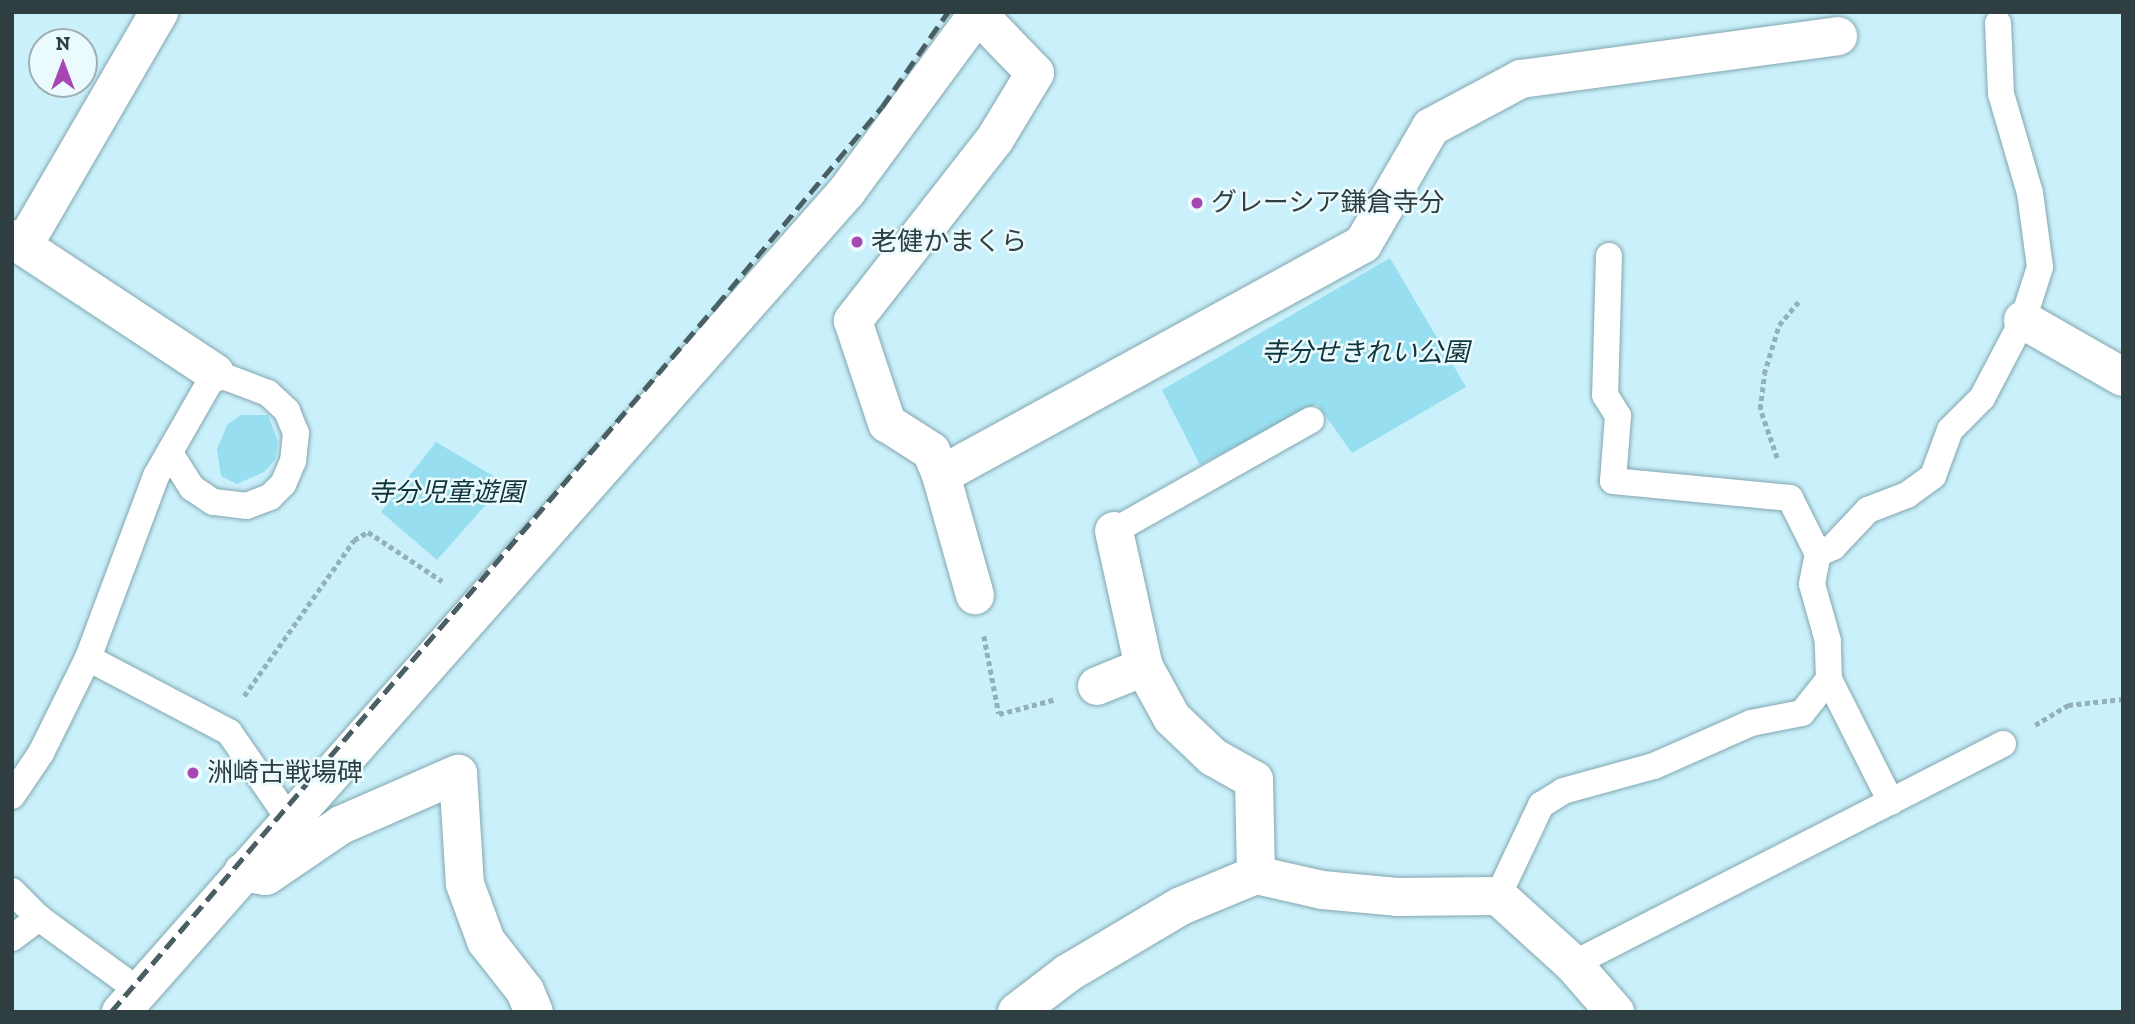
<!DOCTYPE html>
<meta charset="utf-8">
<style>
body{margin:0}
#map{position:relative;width:2135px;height:1024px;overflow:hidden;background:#caf1fb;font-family:"Zilla Slab","Noto Sans JP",serif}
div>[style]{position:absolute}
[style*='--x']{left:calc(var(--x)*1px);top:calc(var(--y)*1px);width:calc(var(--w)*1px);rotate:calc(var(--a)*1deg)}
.green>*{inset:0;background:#97dff0}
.path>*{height:4.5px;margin-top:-2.25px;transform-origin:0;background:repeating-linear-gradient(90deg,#92b1b8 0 5px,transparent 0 8.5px)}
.roads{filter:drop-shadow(0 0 2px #82a6af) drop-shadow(0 0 2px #82a6af)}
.service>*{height:26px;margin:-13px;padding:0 13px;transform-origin:13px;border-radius:13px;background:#fff}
.minor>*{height:38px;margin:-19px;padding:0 19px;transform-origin:19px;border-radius:19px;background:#fff}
.tertiary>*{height:38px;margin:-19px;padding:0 19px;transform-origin:19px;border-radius:19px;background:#fff}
.rail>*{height:5px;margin-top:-2.5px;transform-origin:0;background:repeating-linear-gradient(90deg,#4a5f63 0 14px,transparent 0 21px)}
.dots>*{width:19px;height:19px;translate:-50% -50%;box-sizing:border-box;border:4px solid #eafafd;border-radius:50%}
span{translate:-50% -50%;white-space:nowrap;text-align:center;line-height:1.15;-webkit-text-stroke:5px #eafafd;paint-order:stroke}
.poi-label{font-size:26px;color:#2e3e41}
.left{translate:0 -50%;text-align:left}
.park-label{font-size:26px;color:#0e343c;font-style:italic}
.frame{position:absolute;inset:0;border:14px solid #2e3e41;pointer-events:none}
.north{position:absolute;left:28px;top:28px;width:70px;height:70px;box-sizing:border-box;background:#eafafd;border:2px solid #9fafb2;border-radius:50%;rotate:0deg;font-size:19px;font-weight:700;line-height:28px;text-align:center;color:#2e3e41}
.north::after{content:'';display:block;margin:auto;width:24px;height:32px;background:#a648b1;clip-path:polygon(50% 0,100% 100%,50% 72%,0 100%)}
</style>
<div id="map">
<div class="green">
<div style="clip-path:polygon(1390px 258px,1466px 387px,1352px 453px,1317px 404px,1200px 465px,1162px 390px)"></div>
<div style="clip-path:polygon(241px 415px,268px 415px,278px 442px,275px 460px,264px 472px,237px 484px,221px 476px,217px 449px,227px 425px)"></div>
<div style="clip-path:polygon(436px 442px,505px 483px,437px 560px,381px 512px)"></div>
</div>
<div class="path">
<div style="--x:1777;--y:458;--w:52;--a:-109.1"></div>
<div style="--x:1760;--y:409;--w:35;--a:-83"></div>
<div style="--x:1764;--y:374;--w:51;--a:-73"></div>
<div style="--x:1779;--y:325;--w:30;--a:-50"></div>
<div style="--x:984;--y:636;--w:79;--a:79.1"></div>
<div style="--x:999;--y:714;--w:59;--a:-14.7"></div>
<div style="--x:244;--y:696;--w:191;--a:-54.8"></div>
<div style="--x:354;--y:540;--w:16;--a:-30"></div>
<div style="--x:368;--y:532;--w:89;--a:33.5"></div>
<div style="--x:2035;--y:725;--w:39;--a:-31"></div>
<div style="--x:2068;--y:705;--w:55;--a:-6.2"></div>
</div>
<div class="roads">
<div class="service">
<div style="--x:1609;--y:256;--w:139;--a:91.6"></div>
<div style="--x:1605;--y:395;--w:25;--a:58"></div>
<div style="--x:1618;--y:416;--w:65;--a:94.4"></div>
<div style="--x:1613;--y:481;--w:178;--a:5.5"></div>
<div style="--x:1790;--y:498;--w:63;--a:63.4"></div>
<div style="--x:1114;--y:531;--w:226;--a:-29.4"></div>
<div style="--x:88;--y:658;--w:159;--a:27.7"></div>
<div style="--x:229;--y:732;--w:106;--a:55.4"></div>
<div style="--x:12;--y:796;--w:52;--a:-56"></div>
<div style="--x:41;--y:753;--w:106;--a:-63.7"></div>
<div style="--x:88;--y:658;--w:194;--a:-69.5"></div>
<div style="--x:156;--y:476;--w:119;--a:-60.2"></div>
<div style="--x:215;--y:373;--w:57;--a:20.7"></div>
<div style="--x:268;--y:393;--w:26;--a:43"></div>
<div style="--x:287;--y:411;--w:24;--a:68"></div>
<div style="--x:296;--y:433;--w:28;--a:96"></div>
<div style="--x:293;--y:461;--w:25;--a:113"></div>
<div style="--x:283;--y:484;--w:18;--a:135"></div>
<div style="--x:270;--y:497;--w:25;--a:159"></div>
<div style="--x:247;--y:506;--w:34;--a:-173"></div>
<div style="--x:213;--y:502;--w:25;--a:-146"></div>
<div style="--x:192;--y:488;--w:41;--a:-122.2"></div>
<div style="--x:1891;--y:802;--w:138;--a:-116.8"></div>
<div style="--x:1829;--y:679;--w:38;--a:-92"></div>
<div style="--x:1828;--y:641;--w:59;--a:-105.7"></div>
<div style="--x:1812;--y:584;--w:31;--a:-79"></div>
<div style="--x:1818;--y:554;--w:17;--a:-25"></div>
<div style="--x:1833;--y:547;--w:51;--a:-46.6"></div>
<div style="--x:1868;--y:510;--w:42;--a:-21"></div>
<div style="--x:1907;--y:495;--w:32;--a:-36"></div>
<div style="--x:1933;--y:476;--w:49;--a:-69.7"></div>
<div style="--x:1950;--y:430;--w:45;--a:-45"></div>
<div style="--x:1982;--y:398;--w:88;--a:-62.3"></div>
<div style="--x:2023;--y:320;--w:56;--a:-72.2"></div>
<div style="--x:2040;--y:267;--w:75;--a:-97.7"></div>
<div style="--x:2030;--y:193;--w:103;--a:-106.3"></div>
<div style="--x:2001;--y:94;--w:71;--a:-92.4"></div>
<div style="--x:12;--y:891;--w:38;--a:45"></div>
<div style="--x:39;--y:918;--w:124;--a:36.1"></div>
<div style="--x:1498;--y:896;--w:101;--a:-64.7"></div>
<div style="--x:1541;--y:805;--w:26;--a:-32"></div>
<div style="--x:1563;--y:791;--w:94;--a:-15.4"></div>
<div style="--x:1654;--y:766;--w:106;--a:-23.9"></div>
<div style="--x:1751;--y:723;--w:52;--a:-11.1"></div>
<div style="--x:1802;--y:713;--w:43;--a:-51.5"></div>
<div style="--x:12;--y:938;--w:34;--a:-37"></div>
<div style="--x:1573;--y:964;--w:483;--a:-27.1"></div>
</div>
<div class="minor">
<div style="--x:976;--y:12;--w:85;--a:46"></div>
<div style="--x:1035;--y:73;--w:77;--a:121.2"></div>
<div style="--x:995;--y:139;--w:231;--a:128"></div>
<div style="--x:853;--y:321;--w:108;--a:71.6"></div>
<div style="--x:887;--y:423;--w:52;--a:32.5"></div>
<div style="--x:931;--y:451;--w:26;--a:67"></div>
<div style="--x:941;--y:475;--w:481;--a:-28.7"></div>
<div style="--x:1363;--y:244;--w:135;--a:-59.8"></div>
<div style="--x:1431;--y:127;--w:102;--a:-28.1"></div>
<div style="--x:1521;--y:79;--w:320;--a:-7.7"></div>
<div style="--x:12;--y:239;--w:243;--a:33.4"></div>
<div style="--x:23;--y:246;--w:271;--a:-59.8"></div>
<div style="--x:2023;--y:320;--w:115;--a:29.7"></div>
<div style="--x:941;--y:475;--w:125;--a:74.2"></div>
<div style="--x:1114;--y:531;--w:139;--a:77.6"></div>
<div style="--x:1144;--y:667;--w:58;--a:61.2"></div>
<div style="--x:1172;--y:718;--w:57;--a:43.6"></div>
<div style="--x:1213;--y:757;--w:47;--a:29.3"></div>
<div style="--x:1254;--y:780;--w:95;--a:88.8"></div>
<div style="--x:1097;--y:686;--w:51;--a:-22"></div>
<div style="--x:243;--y:872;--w:23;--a:10"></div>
<div style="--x:266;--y:876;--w:91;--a:-34.2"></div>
<div style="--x:341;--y:825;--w:128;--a:-23.6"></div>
<div style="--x:458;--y:774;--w:110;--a:86.4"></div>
<div style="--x:465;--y:884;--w:61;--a:69.8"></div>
<div style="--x:486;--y:941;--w:63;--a:52"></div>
<div style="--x:525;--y:991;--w:23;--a:67"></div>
<div style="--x:1017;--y:1012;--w:64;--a:-37.4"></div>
<div style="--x:1068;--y:973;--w:131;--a:-30.7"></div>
<div style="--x:1181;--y:906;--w:81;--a:-22.5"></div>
<div style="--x:1256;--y:875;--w:68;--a:12.8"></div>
<div style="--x:1322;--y:890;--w:75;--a:5.3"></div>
<div style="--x:1397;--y:897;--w:101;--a:-0.6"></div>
<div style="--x:1498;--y:896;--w:101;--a:42.2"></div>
<div style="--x:1573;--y:964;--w:64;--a:48.8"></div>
</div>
<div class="tertiary">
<div style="--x:121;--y:1012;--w:1096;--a:-48.51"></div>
<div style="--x:847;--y:191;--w:222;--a:-53.6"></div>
</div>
</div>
<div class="rail">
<div style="--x:111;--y:1012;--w:930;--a:-49.41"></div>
<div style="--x:716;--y:306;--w:259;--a:-50.2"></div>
<div style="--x:882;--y:107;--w:116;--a:-55.2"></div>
</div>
<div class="dots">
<div style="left:1197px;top:203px;background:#a648b1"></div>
<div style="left:857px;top:242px;background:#a648b1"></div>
<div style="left:193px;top:773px;background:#a648b1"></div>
</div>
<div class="poi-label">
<span class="left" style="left:1211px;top:203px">グレーシア鎌倉寺分</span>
<span class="left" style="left:871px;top:242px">老健かまくら</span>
<span class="left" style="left:207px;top:773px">洲崎古戦場碑</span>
</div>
<div class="park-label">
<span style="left:1365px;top:353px">寺分せきれい公園</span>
<span style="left:446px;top:493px">寺分児童遊園</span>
</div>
<div class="frame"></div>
<div class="north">N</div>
</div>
